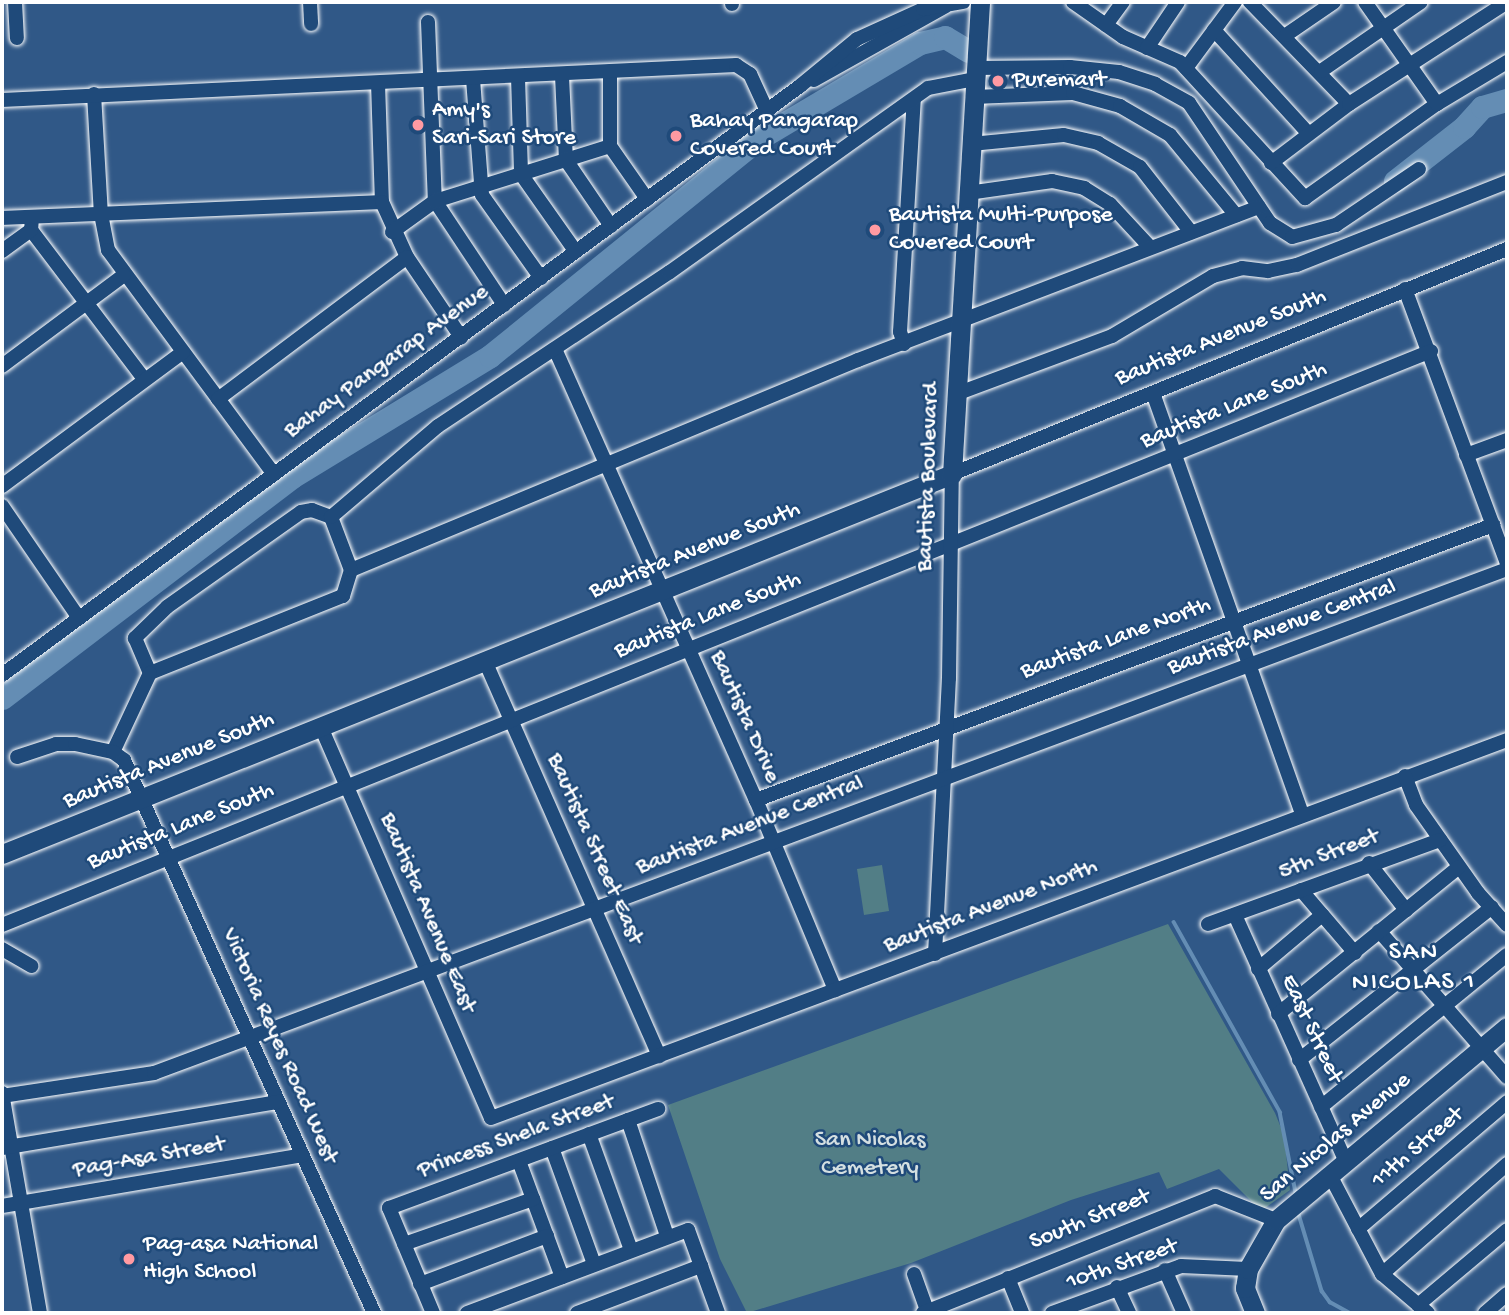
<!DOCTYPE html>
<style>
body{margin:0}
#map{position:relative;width:1509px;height:1315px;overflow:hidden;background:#305887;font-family:"Gochi Hand",sans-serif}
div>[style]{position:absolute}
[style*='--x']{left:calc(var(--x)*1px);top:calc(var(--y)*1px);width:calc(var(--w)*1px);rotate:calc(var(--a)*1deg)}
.green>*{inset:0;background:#527e86}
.stream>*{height:3.5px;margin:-1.75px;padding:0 1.75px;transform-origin:1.75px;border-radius:1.75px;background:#648db4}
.river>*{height:23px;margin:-11.5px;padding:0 11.5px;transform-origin:11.5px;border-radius:11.5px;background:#648db4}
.roads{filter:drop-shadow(0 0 2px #fff) drop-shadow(0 0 2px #fff)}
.street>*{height:14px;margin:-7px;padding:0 7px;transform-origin:7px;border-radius:7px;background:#1f4a7a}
.secondary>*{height:19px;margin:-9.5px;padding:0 9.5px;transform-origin:9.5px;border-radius:9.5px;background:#1f4a7a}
.dots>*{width:19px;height:19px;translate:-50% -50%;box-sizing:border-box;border:4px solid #1f4a7a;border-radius:50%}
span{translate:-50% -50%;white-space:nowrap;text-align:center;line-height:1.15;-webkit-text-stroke:5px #1f4a7a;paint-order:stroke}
.poi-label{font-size:24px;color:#fff}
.left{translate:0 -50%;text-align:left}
.street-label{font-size:24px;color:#fff}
.park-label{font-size:24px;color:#d4dfe1}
.neighbourhood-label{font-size:26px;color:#fff;letter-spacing:2px}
.frame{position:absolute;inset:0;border:4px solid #fff;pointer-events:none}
</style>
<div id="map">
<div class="green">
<div style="clip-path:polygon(882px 865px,889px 911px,864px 915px,857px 869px)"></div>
<div style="clip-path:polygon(1168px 924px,1275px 1113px,1284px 1135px,1290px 1190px,1261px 1211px,1219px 1169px,1167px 1189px,1159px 1172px,1071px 1200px,911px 1263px,747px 1313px,720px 1259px,668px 1105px)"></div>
</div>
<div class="stream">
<div style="--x:1174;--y:922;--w:218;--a:60.8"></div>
<div style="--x:1280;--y:1112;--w:83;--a:78.8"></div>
<div style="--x:1298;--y:1211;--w:84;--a:73.3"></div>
<div style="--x:1322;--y:1291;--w:14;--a:54"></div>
<div style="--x:1330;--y:1302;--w:23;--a:29"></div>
</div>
<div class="river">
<div style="--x:1395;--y:181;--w:88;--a:-38"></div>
<div style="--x:1464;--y:127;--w:27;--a:-48"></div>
<div style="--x:1482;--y:107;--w:26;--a:-16"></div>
<div style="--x:2;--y:698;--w:365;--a:-37.3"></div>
<div style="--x:292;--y:477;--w:232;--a:-31.4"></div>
<div style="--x:490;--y:356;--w:345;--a:-39"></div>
<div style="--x:758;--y:139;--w:188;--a:-30.7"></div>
<div style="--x:920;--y:43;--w:26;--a:-13"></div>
<div style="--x:945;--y:37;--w:27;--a:31"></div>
</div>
<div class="roads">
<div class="street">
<div style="--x:15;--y:2;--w:36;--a:87"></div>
<div style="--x:310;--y:2;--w:22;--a:87"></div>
<div style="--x:732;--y:2;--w:2;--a:90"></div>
<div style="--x:1073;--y:2;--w:61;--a:35"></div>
<div style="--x:1123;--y:37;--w:62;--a:23.7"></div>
<div style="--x:1180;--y:62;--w:185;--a:47.4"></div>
<div style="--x:1305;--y:198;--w:162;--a:-35.5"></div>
<div style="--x:1437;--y:104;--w:82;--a:-31"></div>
<div style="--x:1250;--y:2;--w:142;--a:45.9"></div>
<div style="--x:1365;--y:2;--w:125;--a:54.8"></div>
<div style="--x:428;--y:22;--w:179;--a:87.8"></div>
<div style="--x:435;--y:201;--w:125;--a:56.4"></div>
<div style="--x:1106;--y:25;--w:29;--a:-54"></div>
<div style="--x:1214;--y:30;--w:139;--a:47.6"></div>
<div style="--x:1286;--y:35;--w:58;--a:-34.5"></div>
<div style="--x:1147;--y:48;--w:55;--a:-56"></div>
<div style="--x:976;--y:68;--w:94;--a:-0.6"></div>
<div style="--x:1070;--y:67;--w:49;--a:5.8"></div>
<div style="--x:1119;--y:72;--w:38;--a:18"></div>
<div style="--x:1155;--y:84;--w:39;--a:29"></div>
<div style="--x:1189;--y:103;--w:145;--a:56"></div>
<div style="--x:1270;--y:223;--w:26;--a:32"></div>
<div style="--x:1292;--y:237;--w:46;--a:-15.3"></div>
<div style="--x:1336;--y:225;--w:100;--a:-34"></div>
<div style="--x:1186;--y:68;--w:82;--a:-53.4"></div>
<div style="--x:1321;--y:71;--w:121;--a:-34.6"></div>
<div style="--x:610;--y:73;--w:73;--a:90"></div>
<div style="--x:610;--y:146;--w:65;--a:55.1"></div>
<div style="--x:562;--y:76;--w:84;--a:87.3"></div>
<div style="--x:566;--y:160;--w:80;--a:55.7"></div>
<div style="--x:518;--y:77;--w:97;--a:88.2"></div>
<div style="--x:521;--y:174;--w:95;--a:54.8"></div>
<div style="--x:473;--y:79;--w:116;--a:85.6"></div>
<div style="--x:482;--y:195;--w:102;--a:54.6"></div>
<div style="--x:814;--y:80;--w:151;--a:-29.3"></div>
<div style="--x:378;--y:83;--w:119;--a:88.1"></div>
<div style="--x:94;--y:94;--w:120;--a:86.7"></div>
<div style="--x:101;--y:214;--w:37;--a:79"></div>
<div style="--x:108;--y:250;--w:279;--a:53.5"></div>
<div style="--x:974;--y:97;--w:99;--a:-2.3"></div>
<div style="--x:1073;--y:93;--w:49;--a:15.5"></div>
<div style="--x:1120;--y:106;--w:58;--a:30.1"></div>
<div style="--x:1170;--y:135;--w:104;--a:50.5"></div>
<div style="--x:2;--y:100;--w:735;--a:-2.73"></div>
<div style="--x:736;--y:65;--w:17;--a:33"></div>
<div style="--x:750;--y:74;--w:41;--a:65.3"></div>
<div style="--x:971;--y:144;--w:93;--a:-5.5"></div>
<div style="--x:1064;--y:135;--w:35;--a:13"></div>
<div style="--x:1098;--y:143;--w:48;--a:29.7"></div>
<div style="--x:1140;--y:167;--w:83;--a:51.9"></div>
<div style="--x:1271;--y:163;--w:98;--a:-37.1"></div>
<div style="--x:1349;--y:104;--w:188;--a:-32.8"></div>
<div style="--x:968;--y:193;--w:85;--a:-8.1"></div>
<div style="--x:1052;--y:181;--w:33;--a:12"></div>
<div style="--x:1084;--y:188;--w:31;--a:32"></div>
<div style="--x:1110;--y:204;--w:59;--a:47.1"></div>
<div style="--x:32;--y:217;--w:13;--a:94"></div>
<div style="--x:31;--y:230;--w:188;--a:52.8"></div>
<div style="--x:2;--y:218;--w:380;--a:-2.4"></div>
<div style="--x:382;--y:202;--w:60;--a:65.6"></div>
<div style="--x:407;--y:257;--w:97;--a:56"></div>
<div style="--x:392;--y:232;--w:53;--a:-35.8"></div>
<div style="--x:435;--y:201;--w:183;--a:-17.4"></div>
<div style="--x:2;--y:251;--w:36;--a:-36"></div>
<div style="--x:1405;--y:289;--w:292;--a:69.6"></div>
<div style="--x:904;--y:344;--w:13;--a:-108"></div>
<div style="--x:900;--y:332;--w:233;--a:-86.6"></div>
<div style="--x:555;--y:349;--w:494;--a:66"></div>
<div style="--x:756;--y:800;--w:206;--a:67.4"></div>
<div style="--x:2;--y:366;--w:152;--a:-36.7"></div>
<div style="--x:1153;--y:393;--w:446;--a:70.5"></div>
<div style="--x:956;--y:394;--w:166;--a:-20.4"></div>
<div style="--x:1112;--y:336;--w:117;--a:-30.7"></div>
<div style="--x:1213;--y:276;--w:30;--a:-15"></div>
<div style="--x:1242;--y:268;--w:26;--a:7"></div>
<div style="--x:1268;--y:271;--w:30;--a:-12"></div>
<div style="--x:1297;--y:265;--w:226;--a:-21.6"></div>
<div style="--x:218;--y:399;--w:236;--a:-36.9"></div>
<div style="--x:1466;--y:455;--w:44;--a:-20.1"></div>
<div style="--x:2;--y:486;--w:225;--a:-36.5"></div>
<div style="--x:2;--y:506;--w:136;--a:55.5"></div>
<div style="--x:331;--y:517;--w:20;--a:-160"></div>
<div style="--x:312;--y:510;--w:11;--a:170"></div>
<div style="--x:301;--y:512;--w:164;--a:144.7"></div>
<div style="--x:167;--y:607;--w:45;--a:135.9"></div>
<div style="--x:135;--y:638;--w:38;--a:67"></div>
<div style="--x:150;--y:673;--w:208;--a:-21.8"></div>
<div style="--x:343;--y:596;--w:27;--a:-73"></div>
<div style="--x:351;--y:570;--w:549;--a:-22.5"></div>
<div style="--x:858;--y:360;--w:429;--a:-20.9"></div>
<div style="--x:351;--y:570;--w:57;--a:-110.7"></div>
<div style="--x:331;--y:517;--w:140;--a:-40.4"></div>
<div style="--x:438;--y:426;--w:278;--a:-33.6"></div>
<div style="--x:670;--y:272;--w:317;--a:-35.5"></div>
<div style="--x:928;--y:88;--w:48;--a:-10.8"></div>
<div style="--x:485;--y:661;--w:432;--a:66.2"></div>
<div style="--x:2;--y:675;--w:992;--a:-36.43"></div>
<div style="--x:800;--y:86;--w:74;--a:-39.5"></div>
<div style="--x:857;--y:39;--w:72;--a:-24.4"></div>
<div style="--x:923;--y:9;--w:41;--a:-9.9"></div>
<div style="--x:321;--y:727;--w:426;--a:66.5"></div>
<div style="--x:491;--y:1118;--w:1084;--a:-20.41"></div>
<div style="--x:113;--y:752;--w:87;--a:-64.9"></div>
<div style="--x:17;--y:757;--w:41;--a:-18.4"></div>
<div style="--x:56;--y:744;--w:19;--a:0"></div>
<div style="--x:75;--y:744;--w:39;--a:12"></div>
<div style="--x:113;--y:752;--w:14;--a:36"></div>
<div style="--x:124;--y:760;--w:607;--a:65.67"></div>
<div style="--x:1405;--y:776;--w:31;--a:69"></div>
<div style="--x:1416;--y:805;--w:108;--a:54.8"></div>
<div style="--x:1478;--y:893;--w:43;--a:47.8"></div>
<div style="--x:756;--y:800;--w:787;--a:-20.46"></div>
<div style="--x:1369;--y:863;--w:60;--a:51.8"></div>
<div style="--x:1301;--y:890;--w:83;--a:49.4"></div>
<div style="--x:1235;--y:915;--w:271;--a:65.8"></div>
<div style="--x:1208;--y:924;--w:247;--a:-19.9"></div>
<div style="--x:2;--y:925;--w:1540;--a:-21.88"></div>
<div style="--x:1379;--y:931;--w:194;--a:48.8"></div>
<div style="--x:2;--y:949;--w:34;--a:30"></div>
<div style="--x:935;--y:954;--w:276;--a:-87.1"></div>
<div style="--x:949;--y:678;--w:204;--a:-89.2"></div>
<div style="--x:952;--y:474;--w:599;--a:-22.07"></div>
<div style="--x:1258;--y:969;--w:84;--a:-40.2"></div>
<div style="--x:1278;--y:1014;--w:233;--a:-39.1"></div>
<div style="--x:1299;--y:1060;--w:246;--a:-38.4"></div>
<div style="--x:2;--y:1093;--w:223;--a:80.2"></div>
<div style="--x:2;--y:1096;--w:154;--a:-8.6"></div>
<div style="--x:154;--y:1073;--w:1444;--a:-20.43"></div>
<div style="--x:1321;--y:1107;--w:240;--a:-39.3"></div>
<div style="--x:628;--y:1120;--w:122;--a:71.4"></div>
<div style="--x:589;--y:1134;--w:123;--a:70.1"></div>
<div style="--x:2;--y:1148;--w:280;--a:-9.5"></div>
<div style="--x:552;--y:1148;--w:123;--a:70.1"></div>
<div style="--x:519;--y:1161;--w:124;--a:69.7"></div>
<div style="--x:1330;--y:1175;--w:112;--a:62.3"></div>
<div style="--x:1382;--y:1274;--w:60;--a:40.3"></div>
<div style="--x:2;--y:1206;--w:305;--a:-9.6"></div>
<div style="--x:1358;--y:1229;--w:196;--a:-40.4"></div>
<div style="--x:404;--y:1244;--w:137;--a:-19.2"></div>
<div style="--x:1165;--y:1270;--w:47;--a:66.2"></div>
<div style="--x:914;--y:1274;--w:41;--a:70.3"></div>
<div style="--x:1382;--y:1274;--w:167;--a:-41.3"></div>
<div style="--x:1008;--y:1278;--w:38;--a:68"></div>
<div style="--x:420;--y:1284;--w:136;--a:-20.7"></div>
<div style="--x:1117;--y:1287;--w:29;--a:65"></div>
<div style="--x:1418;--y:1305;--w:116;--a:-40.1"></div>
<div style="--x:433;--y:1313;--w:114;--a:-112.7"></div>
<div style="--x:389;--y:1208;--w:287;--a:-20.2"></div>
<div style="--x:467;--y:1313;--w:236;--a:-20.6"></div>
<div style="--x:688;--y:1230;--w:88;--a:70.1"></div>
<div style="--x:577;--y:1313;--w:133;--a:-20.8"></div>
<div style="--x:923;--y:1313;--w:315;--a:-21.8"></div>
<div style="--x:1215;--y:1196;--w:66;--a:21.5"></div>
<div style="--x:1052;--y:1313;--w:137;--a:-20"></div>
<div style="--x:1181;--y:1266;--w:67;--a:2.6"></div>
<div style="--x:1485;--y:1313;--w:29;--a:-41"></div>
</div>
<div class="secondary">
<div style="--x:2;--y:854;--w:1023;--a:-21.8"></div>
<div style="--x:952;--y:474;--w:473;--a:-86.6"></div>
<div style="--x:1255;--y:1313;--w:27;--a:-112"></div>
<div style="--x:1245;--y:1288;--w:19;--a:-81"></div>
<div style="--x:1248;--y:1269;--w:56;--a:-60.3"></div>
<div style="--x:1276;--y:1220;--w:301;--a:-39.9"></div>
</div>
</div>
<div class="dots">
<div style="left:998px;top:81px;background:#ff9aa2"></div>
<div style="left:418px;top:125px;background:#ff9aa2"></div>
<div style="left:676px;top:136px;background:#ff9aa2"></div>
<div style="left:875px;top:230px;background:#ff9aa2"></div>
<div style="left:129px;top:1259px;background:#ff9aa2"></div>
</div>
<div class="poi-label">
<span class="left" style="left:1012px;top:81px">Puremart</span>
<span class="left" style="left:432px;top:125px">Amy's<br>Sari-Sari Store</span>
<span class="left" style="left:690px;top:136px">Bahay Pangarap<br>Covered Court</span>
<span class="left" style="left:889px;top:230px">Bautista Multi-Purpose<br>Covered Court</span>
<span class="left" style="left:143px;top:1259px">Pag-asa National<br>High School</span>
</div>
<div class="street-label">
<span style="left:1221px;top:338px;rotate:-22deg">Bautista Avenue South</span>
<span style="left:387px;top:362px;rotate:-36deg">Bahay Pangarap Avenue</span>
<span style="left:1234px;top:406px;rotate:-22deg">Bautista Lane South</span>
<span style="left:929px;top:477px;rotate:-88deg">Bautista Boulevard</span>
<span style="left:695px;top:551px;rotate:-22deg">Bautista Avenue South</span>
<span style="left:708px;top:616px;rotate:-22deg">Bautista Lane South</span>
<span style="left:1282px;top:628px;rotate:-20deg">Bautista Avenue Central</span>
<span style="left:1116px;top:639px;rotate:-20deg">Bautista Lane North</span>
<span style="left:744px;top:717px;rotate:66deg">Bautista Drive</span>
<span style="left:169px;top:761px;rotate:-22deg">Bautista Avenue South</span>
<span style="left:750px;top:826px;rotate:-21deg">Bautista Avenue Central</span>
<span style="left:181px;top:827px;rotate:-22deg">Bautista Lane South</span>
<span style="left:594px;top:849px;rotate:66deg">Bautista Street East</span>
<span style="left:1329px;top:855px;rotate:-21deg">5th Street</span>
<span style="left:991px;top:907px;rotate:-21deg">Bautista Avenue North</span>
<span style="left:427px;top:913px;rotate:67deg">Bautista Avenue East</span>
<span style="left:1311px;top:1029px;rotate:65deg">East Street</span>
<span style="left:279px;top:1046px;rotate:66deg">Victoria Reyes Road West</span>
<span style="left:516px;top:1137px;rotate:-20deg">Princess Shela Street</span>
<span style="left:1336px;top:1138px;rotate:-40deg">San Nicolas Avenue</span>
<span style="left:1418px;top:1148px;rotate:-40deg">11th Street</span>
<span style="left:149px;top:1158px;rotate:-10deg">Pag-Asa Street</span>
<span style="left:1090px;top:1220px;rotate:-22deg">South Street</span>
<span style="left:1122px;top:1265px;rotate:-19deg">10th Street</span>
</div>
<div class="park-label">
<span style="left:870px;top:1155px">San Nicolas<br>Cemetery</span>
</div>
<div class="neighbourhood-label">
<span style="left:1414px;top:969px">SAN<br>NICOLAS 1</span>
</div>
<div class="frame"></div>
</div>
